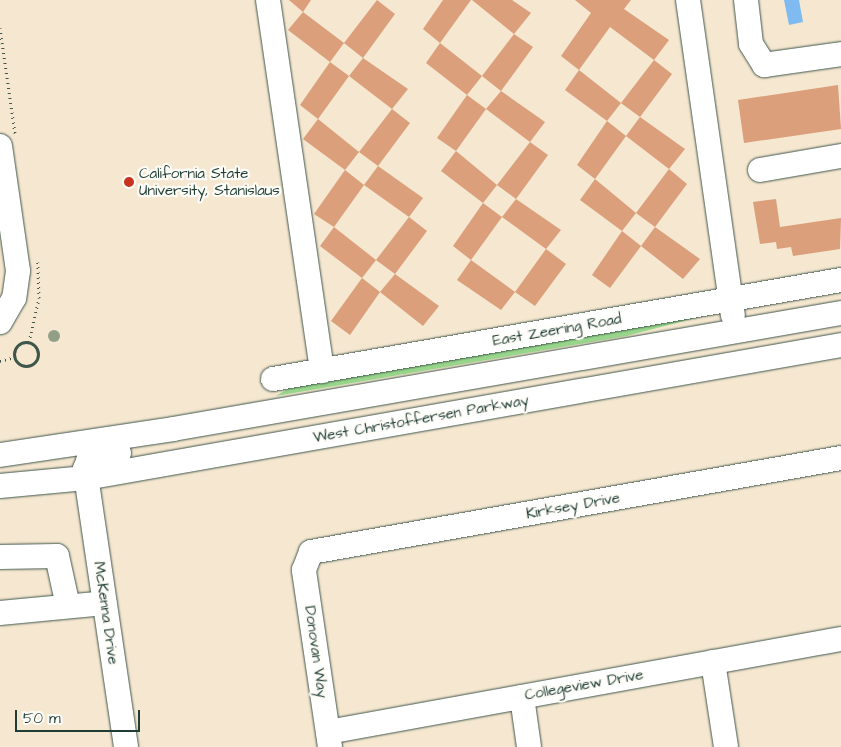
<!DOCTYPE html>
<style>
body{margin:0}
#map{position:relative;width:841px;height:747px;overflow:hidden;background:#f5e7d0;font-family:"Architects Daughter",sans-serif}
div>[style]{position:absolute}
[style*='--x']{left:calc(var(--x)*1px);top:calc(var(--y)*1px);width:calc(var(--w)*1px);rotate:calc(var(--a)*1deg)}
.green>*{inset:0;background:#99d78c}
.water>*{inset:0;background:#7fbbf1}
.building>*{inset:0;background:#db9f7b}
.path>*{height:3px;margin-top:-1.5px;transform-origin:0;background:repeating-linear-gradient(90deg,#3f564b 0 1px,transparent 0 5px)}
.path>.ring{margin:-1.5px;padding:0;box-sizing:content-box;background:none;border:3px solid #3f564b;border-radius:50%}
.roads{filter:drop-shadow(0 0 1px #3f564b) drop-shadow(0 0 1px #3f564b)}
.minor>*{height:24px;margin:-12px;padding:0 12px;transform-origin:12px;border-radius:12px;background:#fff}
.trees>*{width:12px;height:12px;margin:-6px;border-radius:50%;background:#909f86}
.dots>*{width:14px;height:14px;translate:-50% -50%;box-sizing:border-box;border:2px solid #fdfcf7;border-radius:50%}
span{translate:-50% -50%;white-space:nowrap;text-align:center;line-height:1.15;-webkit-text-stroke:4.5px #fdfcf7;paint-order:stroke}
.poi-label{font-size:15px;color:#1f3d34}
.left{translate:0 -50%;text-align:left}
.street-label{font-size:15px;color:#1f3d34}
.scale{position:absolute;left:15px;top:710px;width:125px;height:22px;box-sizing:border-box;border:2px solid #1f3d34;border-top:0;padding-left:6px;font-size:15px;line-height:18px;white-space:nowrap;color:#1f3d34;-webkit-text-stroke:4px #fdfcf7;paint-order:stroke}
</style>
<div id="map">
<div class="green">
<div style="clip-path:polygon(715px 313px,626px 336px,276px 396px,289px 388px)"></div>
</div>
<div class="water">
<div style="clip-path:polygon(784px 0,799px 0,803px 22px,789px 25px)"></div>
</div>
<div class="building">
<div style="clip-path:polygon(289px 0,311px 0,303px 12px)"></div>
<div style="clip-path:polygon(377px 0,395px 14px,363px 58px,344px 43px)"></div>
<div style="clip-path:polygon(443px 0,471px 0,440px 43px,423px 29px)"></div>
<div style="clip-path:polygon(472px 0,512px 0,531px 13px,514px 34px)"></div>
<div style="clip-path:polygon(575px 0,631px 0,624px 9px,669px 40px,654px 60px,610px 27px,579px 70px,561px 56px,591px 13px)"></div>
<div style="clip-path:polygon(303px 12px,344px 43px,330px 62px,288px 30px)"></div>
<div style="clip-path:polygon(514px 34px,533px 47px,501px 91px,482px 76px)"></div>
<div style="clip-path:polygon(440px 43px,482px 76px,467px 95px,426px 63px)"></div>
<div style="clip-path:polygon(363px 58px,408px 89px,392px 109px,349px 76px)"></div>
<div style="clip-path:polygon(654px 60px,672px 74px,640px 117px,621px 103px)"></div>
<div style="clip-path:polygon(330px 62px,349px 76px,318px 119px,300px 105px)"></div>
<div style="clip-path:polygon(579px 70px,621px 103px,607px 121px,565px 90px)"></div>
<div style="clip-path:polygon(838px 85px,841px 129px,744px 143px,738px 100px)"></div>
<div style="clip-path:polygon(501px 91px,545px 122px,530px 142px,486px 109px)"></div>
<div style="clip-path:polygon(467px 95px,486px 109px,456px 151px,437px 138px)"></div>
<div style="clip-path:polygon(392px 109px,410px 123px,378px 166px,359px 152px)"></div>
<div style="clip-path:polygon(640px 117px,685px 149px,669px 169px,626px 136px)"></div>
<div style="clip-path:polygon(318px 119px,359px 152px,345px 170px,303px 139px)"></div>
<div style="clip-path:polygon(607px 121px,626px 136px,595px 179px,577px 165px)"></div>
<div style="clip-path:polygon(530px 142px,548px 155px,516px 199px,497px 185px)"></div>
<div style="clip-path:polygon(456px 151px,497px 185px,483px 203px,441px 171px)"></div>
<div style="clip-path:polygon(378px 166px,423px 198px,409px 217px,364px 185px)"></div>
<div style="clip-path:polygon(669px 169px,687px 184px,655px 227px,636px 213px)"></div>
<div style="clip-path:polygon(345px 170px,364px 185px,334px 227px,314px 214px)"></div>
<div style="clip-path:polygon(595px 179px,636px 213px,622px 231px,580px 200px)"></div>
<div style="clip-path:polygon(516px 199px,561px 230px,546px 249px,502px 217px)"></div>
<div style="clip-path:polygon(776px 199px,780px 227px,841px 218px,840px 249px,793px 256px,791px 247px,777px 249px,776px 242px,760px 244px,753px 202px)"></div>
<div style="clip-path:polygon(483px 203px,502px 217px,471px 260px,453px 246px)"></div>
<div style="clip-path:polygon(409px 217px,427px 231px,395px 274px,376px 260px)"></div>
<div style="clip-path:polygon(334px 227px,376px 260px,362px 278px,320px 246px)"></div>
<div style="clip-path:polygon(655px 227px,700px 259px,683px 279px,641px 246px)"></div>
<div style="clip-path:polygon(622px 231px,641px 246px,610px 288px,592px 275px)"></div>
<div style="clip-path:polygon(546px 249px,566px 264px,535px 306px,515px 292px)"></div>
<div style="clip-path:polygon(471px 260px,515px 292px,501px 310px,457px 280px)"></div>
<div style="clip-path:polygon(395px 274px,439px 306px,423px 326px,380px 292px)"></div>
<div style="clip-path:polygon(362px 278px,380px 292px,350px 335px,331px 321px)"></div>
</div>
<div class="path">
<div style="--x:0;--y:28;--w:106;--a:81.9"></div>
<div style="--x:29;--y:342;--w:45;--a:-77.2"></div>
<div style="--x:39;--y:298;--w:36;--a:-92"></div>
<div class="ring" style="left:14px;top:342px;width:21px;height:21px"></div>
<div style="--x:0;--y:361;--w:16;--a:-15"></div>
</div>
<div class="roads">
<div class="minor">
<div style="--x:268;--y:0;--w:375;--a:81.7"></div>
<div style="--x:688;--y:0;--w:318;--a:81.9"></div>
<div style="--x:746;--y:0;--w:44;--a:83.5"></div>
<div style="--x:751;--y:44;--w:25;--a:58"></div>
<div style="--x:764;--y:65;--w:78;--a:-8.1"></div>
<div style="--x:0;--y:146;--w:126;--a:81.8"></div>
<div style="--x:18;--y:271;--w:27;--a:98"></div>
<div style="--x:14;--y:298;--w:28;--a:120"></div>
<div style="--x:760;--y:170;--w:82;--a:-9.8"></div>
<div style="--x:273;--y:379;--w:577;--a:-9.89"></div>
<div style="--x:119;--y:453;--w:31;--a:169"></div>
<div style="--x:89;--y:459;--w:11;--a:112"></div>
<div style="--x:85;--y:469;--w:281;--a:81.6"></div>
<div style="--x:0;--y:455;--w:175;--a:-8.5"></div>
<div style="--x:173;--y:429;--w:678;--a:-9.85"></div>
<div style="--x:0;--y:486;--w:86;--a:-5.3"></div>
<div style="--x:86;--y:478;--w:767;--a:-9.99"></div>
<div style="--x:0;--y:557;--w:57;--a:-1"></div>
<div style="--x:57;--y:556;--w:51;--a:77.6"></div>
<div style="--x:0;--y:613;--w:105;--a:-5.4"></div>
<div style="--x:713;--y:662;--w:86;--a:81.3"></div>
<div style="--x:522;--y:697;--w:50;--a:82"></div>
<div style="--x:328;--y:732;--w:521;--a:-10.28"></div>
<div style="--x:330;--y:747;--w:179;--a:-98.4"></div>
<div style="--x:304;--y:570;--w:19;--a:-69"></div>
<div style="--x:311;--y:552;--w:538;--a:-10.06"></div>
</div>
</div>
<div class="trees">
<div style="left:54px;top:336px"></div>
</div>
<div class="dots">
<div style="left:129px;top:182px;background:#c8321e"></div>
</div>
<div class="poi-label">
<span class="left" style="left:139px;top:182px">California State<br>University, Stanislaus</span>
</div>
<div class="street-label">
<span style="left:557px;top:330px;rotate:-10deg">East Zeering Road</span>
<span style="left:421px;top:419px;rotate:-10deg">West Christoffersen Parkway</span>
<span style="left:573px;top:506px;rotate:-10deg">Kirksey Drive</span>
<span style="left:106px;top:613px;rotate:82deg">McKenna Drive</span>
<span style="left:316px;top:652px;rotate:82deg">Donovan Way</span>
<span style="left:584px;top:685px;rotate:-10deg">Collegeview Drive</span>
</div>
<div class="scale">50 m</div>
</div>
